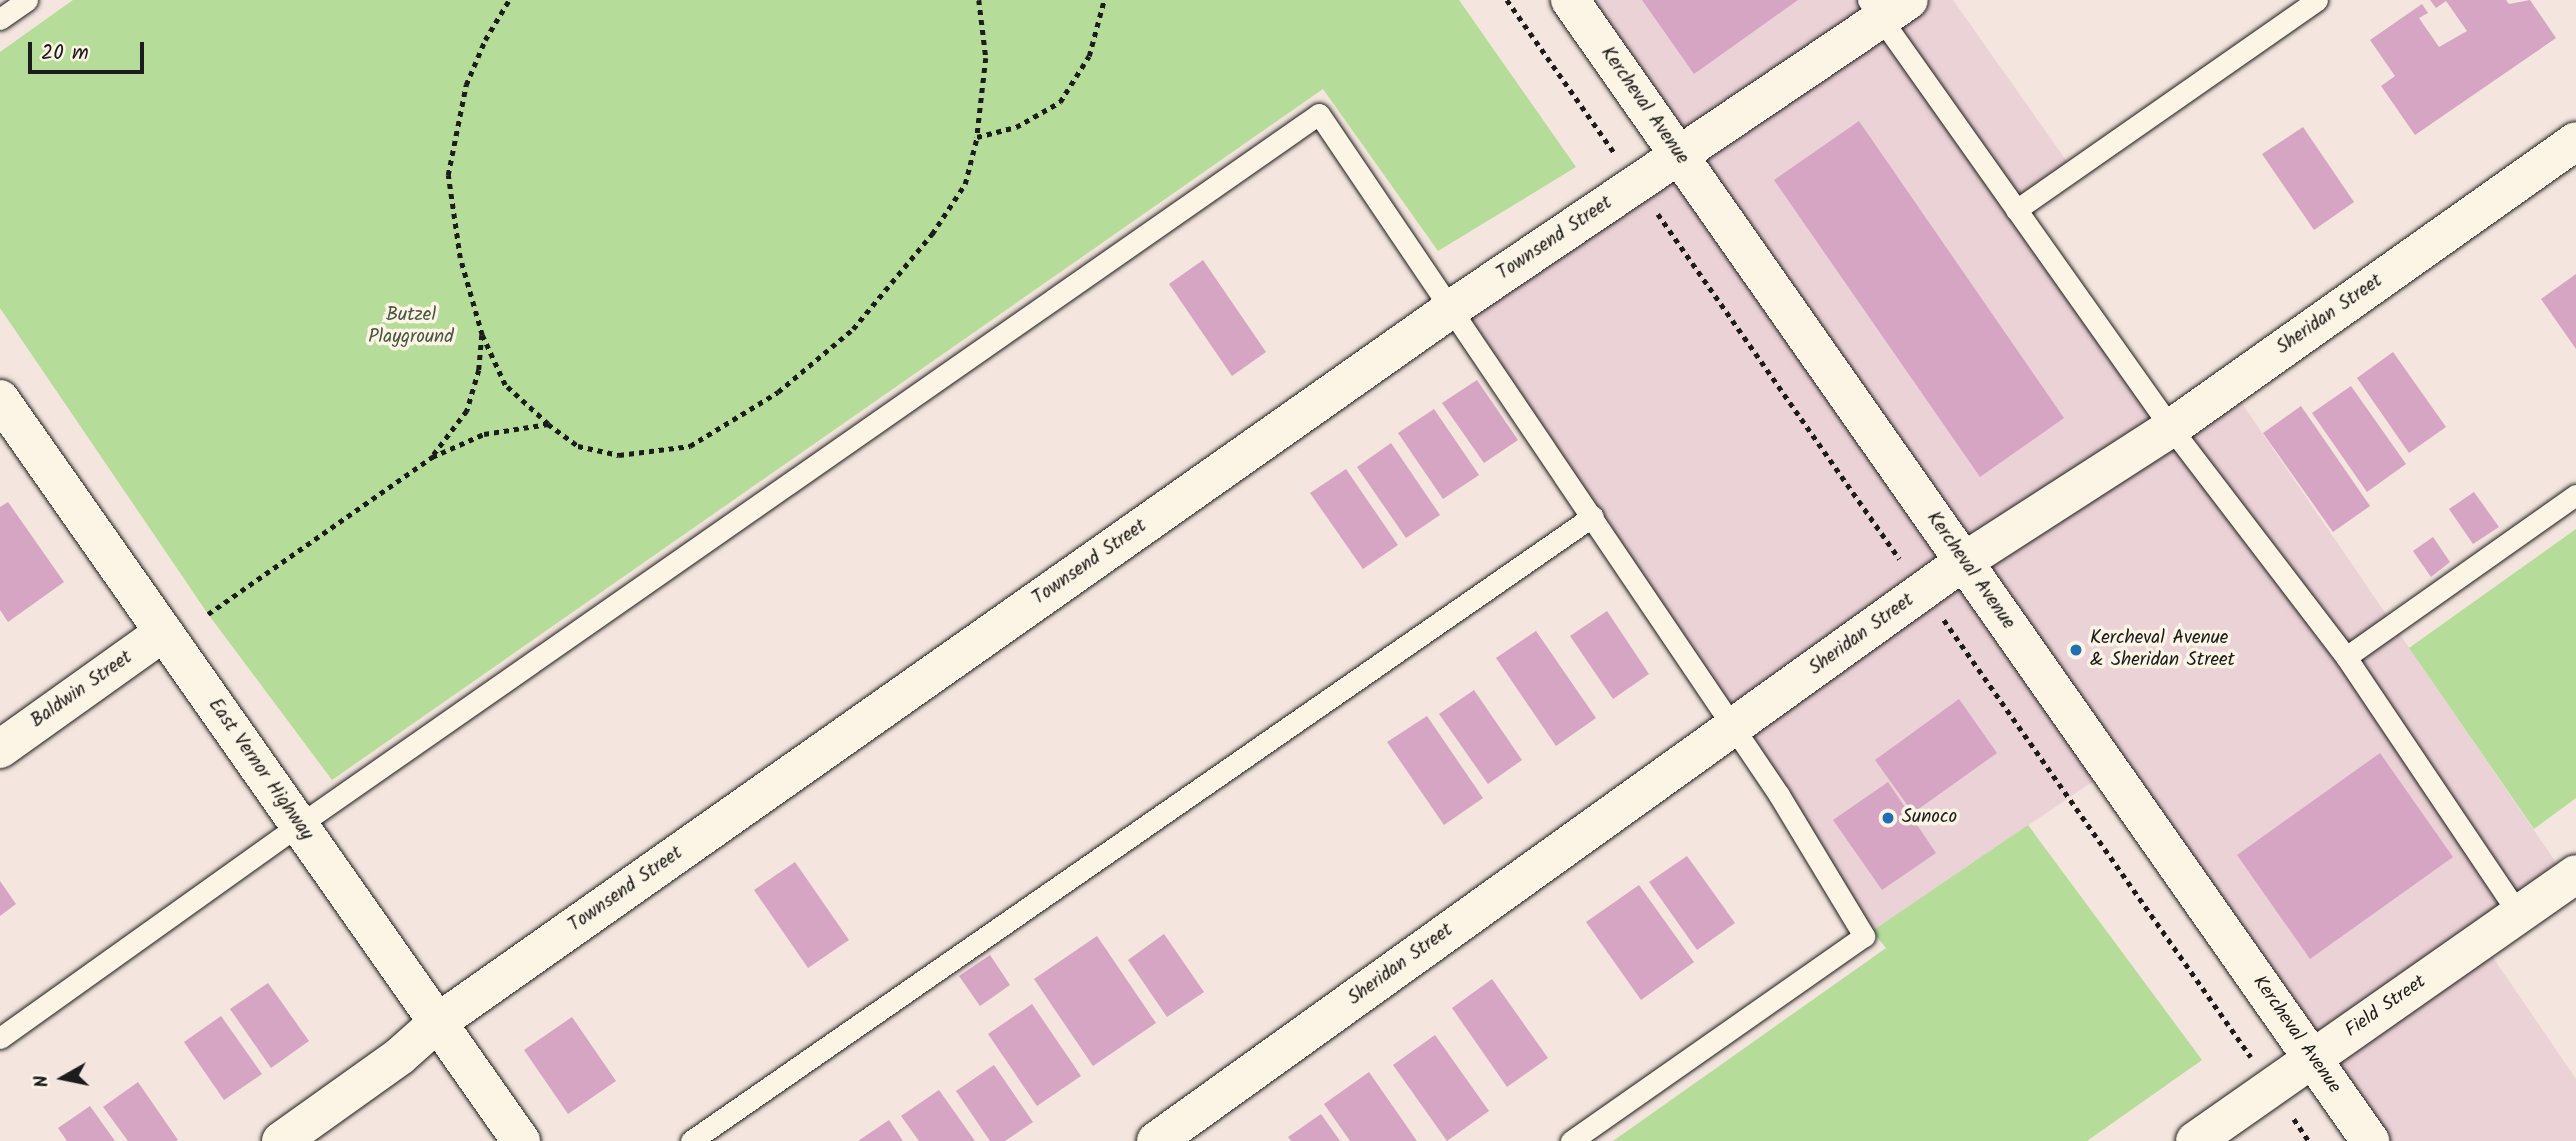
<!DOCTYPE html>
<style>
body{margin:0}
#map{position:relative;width:2576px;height:1141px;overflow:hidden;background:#f4e5de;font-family:Kalam,sans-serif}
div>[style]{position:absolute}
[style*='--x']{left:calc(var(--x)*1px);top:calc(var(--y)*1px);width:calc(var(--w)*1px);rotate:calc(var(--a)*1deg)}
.built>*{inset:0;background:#ebd2d6}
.green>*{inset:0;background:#b5dd99}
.building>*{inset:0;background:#d6a5c3}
.path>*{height:4.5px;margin-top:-2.25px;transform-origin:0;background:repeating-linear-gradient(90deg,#1c1c1c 0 5px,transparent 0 10px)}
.roads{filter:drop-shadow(0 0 2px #1c1c1c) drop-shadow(0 0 2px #1c1c1c)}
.lane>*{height:21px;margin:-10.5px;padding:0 10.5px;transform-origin:10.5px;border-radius:10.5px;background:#fcf5e5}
.street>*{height:38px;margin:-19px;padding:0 19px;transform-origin:19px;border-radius:19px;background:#fcf5e5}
.secondary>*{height:38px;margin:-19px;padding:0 19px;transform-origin:19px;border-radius:19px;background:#fcf5e5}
.dots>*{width:19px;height:19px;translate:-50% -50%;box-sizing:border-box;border:4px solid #fcf5e5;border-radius:50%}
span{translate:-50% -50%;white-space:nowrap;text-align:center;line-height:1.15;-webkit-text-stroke:7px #fcf5e5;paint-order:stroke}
.street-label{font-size:19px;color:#1c1c1c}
.park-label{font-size:19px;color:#4a5642}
.poi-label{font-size:19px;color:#1c1c1c}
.left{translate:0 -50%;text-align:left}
.north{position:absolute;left:28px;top:1043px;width:70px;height:70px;-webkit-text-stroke:5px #fcf5e5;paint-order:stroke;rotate:261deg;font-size:19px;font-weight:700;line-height:28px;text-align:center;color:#1c1c1c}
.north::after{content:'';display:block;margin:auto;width:24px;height:32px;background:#1c1c1c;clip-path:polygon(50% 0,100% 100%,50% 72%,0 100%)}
.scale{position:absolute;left:28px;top:42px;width:116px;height:32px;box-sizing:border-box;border:4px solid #1c1c1c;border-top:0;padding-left:9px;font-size:21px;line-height:24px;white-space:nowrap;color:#1c1c1c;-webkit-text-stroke:5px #fcf5e5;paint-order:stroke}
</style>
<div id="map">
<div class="built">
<div style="clip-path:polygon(1570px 0,1953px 0,2073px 170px,2017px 209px,2170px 428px,2230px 386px,2568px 880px,2481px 940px,2576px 1079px,2576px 1141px,2370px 1141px,2110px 770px,1872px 931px,1451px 309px,1678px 155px)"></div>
</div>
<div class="green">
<div style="clip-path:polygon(73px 0,1459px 0,1576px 167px,1438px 251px,1323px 89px,332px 780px,208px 614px,0 308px,0 52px)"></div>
<div style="clip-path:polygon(2576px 529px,2576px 798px,2534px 829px,2409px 648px)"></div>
<div style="clip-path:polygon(2028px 825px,2202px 1060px,2087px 1141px,1613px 1141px,1886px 948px,1872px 931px)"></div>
</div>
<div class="building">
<div style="clip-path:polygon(1642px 0,1798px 0,1694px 74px)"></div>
<div style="clip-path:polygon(2430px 0,2506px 0,2509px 4px,2530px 0,2556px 38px,2415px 135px,2381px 86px,2395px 76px,2370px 40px,2422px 4px,2428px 13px,2419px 18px,2439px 47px,2467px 31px,2446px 1px,2436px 8px)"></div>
<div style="clip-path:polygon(1859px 121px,2064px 418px,1980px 477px,1774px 180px)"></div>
<div style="clip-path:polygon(2303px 127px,2354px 202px,2314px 230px,2262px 154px)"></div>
<div style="clip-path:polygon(1203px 260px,1266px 352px,1232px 376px,1169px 284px)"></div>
<div style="clip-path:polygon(2576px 274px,2576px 349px,2541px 299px)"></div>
<div style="clip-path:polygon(2393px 352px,2446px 427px,2409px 453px,2357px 378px)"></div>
<div style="clip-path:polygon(1477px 380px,1518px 440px,1484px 463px,1442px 403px)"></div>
<div style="clip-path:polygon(2351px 386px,2406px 464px,2367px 492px,2312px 413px)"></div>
<div style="clip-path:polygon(2301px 406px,2370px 506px,2333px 532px,2263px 433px)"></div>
<div style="clip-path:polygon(1434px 409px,1479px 475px,1443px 499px,1398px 433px)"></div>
<div style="clip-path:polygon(1391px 443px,1440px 515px,1406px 538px,1357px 467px)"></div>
<div style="clip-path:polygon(1346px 469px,1398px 545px,1363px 569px,1310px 493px)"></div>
<div style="clip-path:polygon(2474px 492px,2499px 527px,2473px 544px,2449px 509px)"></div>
<div style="clip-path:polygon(8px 502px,64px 582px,8px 622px,0 610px,0 507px)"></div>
<div style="clip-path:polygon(2433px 537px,2450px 562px,2431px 577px,2413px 551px)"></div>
<div style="clip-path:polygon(1607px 611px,1649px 674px,1613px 699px,1570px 636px)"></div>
<div style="clip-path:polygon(1536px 631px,1596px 718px,1556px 746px,1496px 658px)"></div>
<div style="clip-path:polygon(1474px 690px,1522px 760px,1488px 784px,1439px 714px)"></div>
<div style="clip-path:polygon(1959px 699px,1997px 753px,1913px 813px,1875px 760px)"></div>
<div style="clip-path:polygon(1427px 716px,1483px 798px,1444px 825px,1387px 742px)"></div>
<div style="clip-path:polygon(2380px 753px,2453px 857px,2310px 959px,2237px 855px)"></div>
<div style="clip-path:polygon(1888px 782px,1936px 853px,1882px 890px,1833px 820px)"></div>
<div style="clip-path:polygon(1687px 856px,1735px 923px,1697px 950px,1649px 882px)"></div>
<div style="clip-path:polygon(795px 862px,849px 940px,808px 968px,754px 890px)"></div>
<div style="clip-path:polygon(0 881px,16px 904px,0 916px)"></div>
<div style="clip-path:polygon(1639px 885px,1694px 962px,1641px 1000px,1586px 922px)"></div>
<div style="clip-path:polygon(1164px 934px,1204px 992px,1167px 1017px,1128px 960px)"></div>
<div style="clip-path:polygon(1097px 936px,1156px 1023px,1093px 1066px,1034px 979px)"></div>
<div style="clip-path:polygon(990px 955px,1010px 985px,980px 1006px,959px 976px)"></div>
<div style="clip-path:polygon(1492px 979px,1548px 1058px,1507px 1087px,1452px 1008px)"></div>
<div style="clip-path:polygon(268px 983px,309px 1041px,271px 1068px,230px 1009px)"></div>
<div style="clip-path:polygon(1032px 1004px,1081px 1076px,1037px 1106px,988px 1034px)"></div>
<div style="clip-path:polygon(221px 1016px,262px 1074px,224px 1100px,184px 1042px)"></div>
<div style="clip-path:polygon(572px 1017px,616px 1081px,568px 1114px,524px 1050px)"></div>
<div style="clip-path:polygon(1435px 1035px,1489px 1111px,1447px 1141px,1393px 1065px)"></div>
<div style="clip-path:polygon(994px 1065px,1033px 1122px,1005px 1141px,990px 1141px,956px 1091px)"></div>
<div style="clip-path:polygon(1369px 1072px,1417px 1141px,1350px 1141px,1324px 1104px)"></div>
<div style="clip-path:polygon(138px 1082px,178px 1140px,176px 1141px,128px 1141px,103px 1107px)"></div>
<div style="clip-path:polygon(939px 1090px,975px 1141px,919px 1141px,901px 1116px)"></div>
<div style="clip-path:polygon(90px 1106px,115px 1141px,67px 1141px,58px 1128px)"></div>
<div style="clip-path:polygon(1321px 1114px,1340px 1141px,1291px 1141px,1288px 1137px)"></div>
<div style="clip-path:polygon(889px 1120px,903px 1141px,858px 1141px)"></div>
</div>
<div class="path">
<div style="--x:979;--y:0;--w:58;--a:83.1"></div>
<div style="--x:986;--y:58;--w:80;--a:96.5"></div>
<div style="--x:977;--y:137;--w:40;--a:-14.4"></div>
<div style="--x:1016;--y:127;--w:51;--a:-29.6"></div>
<div style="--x:1060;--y:102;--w:54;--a:-57.8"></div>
<div style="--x:1089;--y:56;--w:58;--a:-75"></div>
<div style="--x:1507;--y:0;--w:186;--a:54.9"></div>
<div style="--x:1658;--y:214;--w:421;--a:55"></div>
<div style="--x:482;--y:335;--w:80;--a:-105.9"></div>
<div style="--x:460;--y:258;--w:84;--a:-98.2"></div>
<div style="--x:448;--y:175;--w:92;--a:-78.7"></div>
<div style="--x:466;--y:85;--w:49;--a:-67.1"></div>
<div style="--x:485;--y:40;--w:47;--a:-59"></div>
<div style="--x:548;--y:424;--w:37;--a:36"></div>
<div style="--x:578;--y:446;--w:42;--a:12.4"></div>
<div style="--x:619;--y:455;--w:72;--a:-7.2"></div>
<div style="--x:690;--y:446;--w:103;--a:-31.5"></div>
<div style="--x:778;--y:392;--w:98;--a:-40"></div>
<div style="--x:853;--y:329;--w:124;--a:-50.3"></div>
<div style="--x:932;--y:234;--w:60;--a:-56.6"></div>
<div style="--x:965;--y:184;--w:49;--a:-75.7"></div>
<div style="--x:208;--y:614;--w:274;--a:-35"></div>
<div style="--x:432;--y:457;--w:57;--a:-23.9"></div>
<div style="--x:484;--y:434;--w:65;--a:-8.9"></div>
<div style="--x:548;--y:424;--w:58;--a:-137.8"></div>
<div style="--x:505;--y:385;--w:55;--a:-114.7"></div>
<div style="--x:482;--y:335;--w:35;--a:95"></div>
<div style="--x:479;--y:370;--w:43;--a:106.3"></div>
<div style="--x:467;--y:411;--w:58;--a:127.3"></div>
<div style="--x:1944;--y:620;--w:534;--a:54.91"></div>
<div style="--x:2294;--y:1119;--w:27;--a:56"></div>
</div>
<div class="roads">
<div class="lane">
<div style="--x:1868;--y:0;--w:524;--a:54.7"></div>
<div style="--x:2171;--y:428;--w:288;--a:52.6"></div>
<div style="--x:2346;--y:657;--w:310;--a:56.1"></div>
<div style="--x:0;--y:19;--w:33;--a:-35"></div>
<div style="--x:2016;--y:210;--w:367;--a:-34.9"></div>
<div style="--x:2346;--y:657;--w:281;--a:-35.2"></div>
<div style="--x:0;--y:1038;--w:367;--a:-35.5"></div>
<div style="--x:299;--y:825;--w:1243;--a:-34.88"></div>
<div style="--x:1319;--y:114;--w:822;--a:55.96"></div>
<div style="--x:1779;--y:795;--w:165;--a:58.9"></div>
<div style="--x:1864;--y:936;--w:358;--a:145"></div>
<div style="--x:691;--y:1141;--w:1097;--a:-34.72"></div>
</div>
<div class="street">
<div style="--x:0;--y:749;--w:201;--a:-35.5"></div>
<div style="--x:281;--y:1141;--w:146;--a:-35.5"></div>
<div style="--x:400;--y:1056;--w:50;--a:-41.7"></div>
<div style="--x:437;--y:1023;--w:1240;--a:-35.15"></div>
<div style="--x:1451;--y:309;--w:552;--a:-34.01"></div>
<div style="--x:1156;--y:1141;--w:993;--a:-35.66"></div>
<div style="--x:1963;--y:562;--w:247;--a:-32.8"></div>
<div style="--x:2171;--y:428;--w:496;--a:-35.3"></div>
<div style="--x:2195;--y:1141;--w:465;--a:-35"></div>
</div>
<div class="secondary">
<div style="--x:1570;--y:0;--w:1394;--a:54.96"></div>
<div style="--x:0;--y:399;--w:907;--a:54.93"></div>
</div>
</div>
<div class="dots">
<div style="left:2076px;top:650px;background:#1f6fb2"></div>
<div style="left:1888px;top:818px;background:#1f6fb2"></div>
</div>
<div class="street-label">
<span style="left:1644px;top:106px;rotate:55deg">Kercheval Avenue</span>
<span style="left:1555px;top:239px;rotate:-34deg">Townsend Street</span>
<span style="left:2330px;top:315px;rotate:-35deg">Sheridan Street</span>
<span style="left:1090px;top:563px;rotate:-35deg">Townsend Street</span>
<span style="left:1970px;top:571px;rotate:55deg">Kercheval Avenue</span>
<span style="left:1862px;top:635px;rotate:-36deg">Sheridan Street</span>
<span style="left:82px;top:690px;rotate:-35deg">Baldwin Street</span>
<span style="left:260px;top:770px;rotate:55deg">East Vernor Highway</span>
<span style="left:626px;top:890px;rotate:-35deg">Townsend Street</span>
<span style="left:1401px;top:965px;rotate:-36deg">Sheridan Street</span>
<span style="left:2386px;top:1007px;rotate:-35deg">Field Street</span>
<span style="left:2296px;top:1035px;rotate:55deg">Kercheval Avenue</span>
</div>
<div class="park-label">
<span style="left:411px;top:327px">Butzel<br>Playground</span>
</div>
<div class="poi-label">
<span class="left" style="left:2090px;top:650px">Kercheval Avenue<br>&amp; Sheridan Street</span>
<span class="left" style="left:1902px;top:818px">Sunoco</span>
</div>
<div class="north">N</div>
<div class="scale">20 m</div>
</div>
